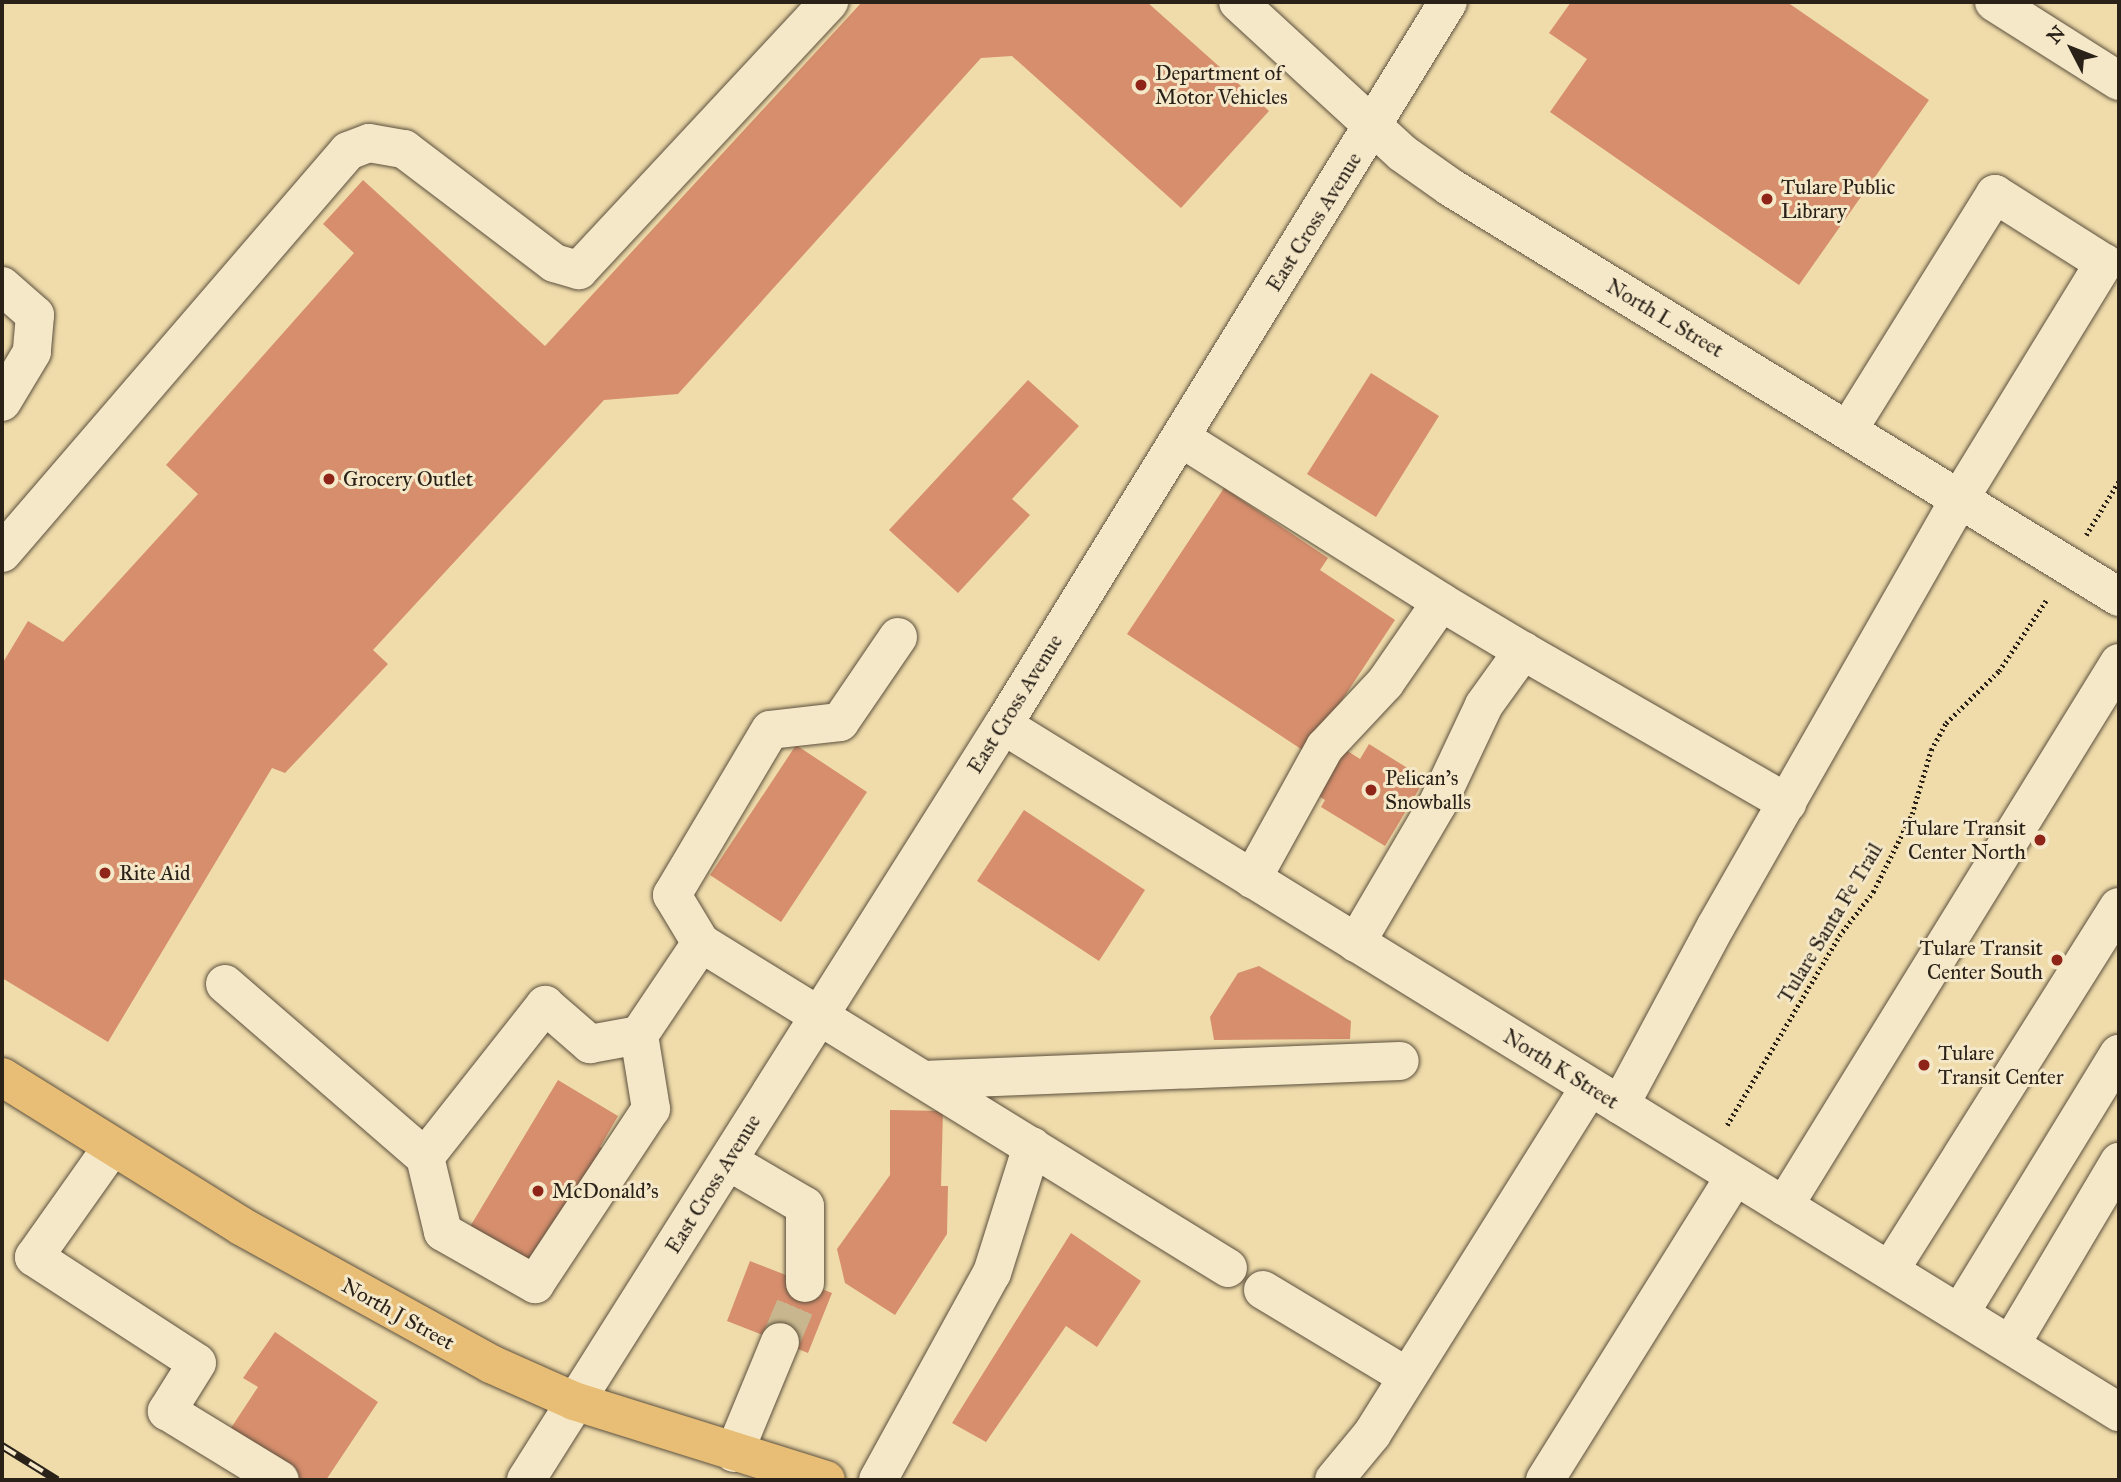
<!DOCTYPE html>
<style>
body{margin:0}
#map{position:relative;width:2121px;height:1482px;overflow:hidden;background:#f0dcab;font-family:"IM FELL Great Primer",serif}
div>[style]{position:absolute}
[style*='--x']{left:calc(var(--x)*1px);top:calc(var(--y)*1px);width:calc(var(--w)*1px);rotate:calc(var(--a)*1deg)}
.building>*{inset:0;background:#d68e6d}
.minor-tunnel>*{height:38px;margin-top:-19px;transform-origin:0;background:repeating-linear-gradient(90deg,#c8b78e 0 38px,transparent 0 57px)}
.path>*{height:4.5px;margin-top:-2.25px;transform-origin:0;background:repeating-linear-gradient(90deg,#2a2119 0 2px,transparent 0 5.5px)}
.roads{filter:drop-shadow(0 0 2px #5c503e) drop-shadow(0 0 2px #5c503e)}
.minor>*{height:38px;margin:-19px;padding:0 19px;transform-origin:19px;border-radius:19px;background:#f5e8c8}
.major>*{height:38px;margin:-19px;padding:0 19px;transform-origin:19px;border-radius:19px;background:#e8be76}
.rail>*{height:8px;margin-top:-4px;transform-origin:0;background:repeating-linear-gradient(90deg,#f5e8c8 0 16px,#2a2119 0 32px);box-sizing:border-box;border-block:2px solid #2a2119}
.dots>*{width:19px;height:19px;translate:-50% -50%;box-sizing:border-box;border:4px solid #f5e8c8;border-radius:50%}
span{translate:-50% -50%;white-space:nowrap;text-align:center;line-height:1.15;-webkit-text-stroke:6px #f5e8c8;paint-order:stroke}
.poi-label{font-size:21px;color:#2a2119}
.left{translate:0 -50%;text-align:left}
.right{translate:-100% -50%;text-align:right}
.street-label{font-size:21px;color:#2a2119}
.frame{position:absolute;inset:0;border:4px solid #2a2119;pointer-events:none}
.north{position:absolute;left:2037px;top:14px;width:70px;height:70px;-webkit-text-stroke:5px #f5e8c8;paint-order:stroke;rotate:312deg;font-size:19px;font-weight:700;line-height:28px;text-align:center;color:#2a2119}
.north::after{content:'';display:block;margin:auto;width:24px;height:32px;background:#2a2119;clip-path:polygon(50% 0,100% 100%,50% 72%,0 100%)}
</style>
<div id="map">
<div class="building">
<div style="clip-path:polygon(862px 2px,1147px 2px,1269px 111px,1181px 208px,1012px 56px,981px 58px,678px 394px,604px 400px,373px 650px,388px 664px,285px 773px,272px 768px,108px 1042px,2px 978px,2px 664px,28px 621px,63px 642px,198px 494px,166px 465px,354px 253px,323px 224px,363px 180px,545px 346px)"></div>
<div style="clip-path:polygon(1571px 2px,1787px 2px,1929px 100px,1799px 285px,1550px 112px,1587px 59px,1549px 33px)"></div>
<div style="clip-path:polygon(1371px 373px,1439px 416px,1376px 517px,1307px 474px)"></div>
<div style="clip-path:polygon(1028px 380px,1079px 426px,1012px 499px,1030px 515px,958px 593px,889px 530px)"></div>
<div style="clip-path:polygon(1224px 488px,1328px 558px,1320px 570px,1395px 620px,1307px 753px,1127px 634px)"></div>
<div style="clip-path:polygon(1335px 743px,1360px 759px,1369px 744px,1425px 779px,1385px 846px,1321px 807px,1325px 800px,1307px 789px)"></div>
<div style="clip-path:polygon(796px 745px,867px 792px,781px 922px,710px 875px)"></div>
<div style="clip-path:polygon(1024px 810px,1145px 890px,1099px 961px,977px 881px)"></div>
<div style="clip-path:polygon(1259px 966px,1351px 1021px,1350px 1039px,1214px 1040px,1210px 1017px,1238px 973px)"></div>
<div style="clip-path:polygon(558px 1080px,618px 1116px,600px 1147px,607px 1151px,536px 1271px,468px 1230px)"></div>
<div style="clip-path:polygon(890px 1110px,943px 1111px,941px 1186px,948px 1186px,947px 1234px,895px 1315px,845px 1283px,837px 1249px,890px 1175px)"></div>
<div style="clip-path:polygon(1071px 1233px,1141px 1281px,1097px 1347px,1066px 1326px,986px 1442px,952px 1423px)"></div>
<div style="clip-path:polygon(750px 1261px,832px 1293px,808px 1353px,727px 1321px)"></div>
<div style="clip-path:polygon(275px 1332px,378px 1402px,326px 1480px,301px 1480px,229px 1431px,258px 1387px,243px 1378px)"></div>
</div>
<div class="minor-tunnel">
<div style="--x:780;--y:1342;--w:64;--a:-67"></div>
</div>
<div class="path">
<div style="--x:2086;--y:535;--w:63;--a:-58.6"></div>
<div style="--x:1727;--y:1125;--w:220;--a:-59.3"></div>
<div style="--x:1839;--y:936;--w:56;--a:-52.3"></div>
<div style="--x:1873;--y:892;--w:87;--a:-63.4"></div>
<div style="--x:1912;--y:814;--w:67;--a:-73.5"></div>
<div style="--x:1931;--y:750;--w:31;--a:-61"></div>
<div style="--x:1946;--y:723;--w:74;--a:-44.5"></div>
<div style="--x:1999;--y:671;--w:87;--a:-56.3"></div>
</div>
<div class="roads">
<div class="minor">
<div style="--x:1238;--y:2;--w:223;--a:42.6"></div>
<div style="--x:1402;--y:153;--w:59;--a:35.3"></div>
<div style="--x:1450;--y:187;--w:785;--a:31.5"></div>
<div style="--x:1994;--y:2;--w:148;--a:32.3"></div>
<div style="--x:2;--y:286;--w:44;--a:41.3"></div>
<div style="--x:35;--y:315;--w:37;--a:95"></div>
<div style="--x:32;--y:352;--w:58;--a:121"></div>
<div style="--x:1181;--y:438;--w:307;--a:32.2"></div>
<div style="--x:2;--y:553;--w:530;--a:-49.28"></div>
<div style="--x:348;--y:151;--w:22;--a:-21"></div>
<div style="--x:369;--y:143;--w:36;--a:10"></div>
<div style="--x:404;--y:149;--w:188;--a:37.2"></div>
<div style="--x:554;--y:263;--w:26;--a:16"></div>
<div style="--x:579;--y:270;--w:367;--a:-47"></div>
<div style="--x:898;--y:637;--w:103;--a:124.3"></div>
<div style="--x:840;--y:722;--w:70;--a:173.5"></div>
<div style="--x:770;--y:730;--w:192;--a:120.7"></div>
<div style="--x:672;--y:895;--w:56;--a:58.9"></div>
<div style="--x:701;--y:943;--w:619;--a:31.66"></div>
<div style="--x:1003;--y:725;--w:1311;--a:31.62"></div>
<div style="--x:1252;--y:879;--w:151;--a:-61.1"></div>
<div style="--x:1325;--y:747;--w:88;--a:-46.8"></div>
<div style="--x:1385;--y:683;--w:98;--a:-55.3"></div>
<div style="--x:1441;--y:602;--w:96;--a:30.9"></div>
<div style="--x:1356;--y:943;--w:160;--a:-59.6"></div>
<div style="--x:1437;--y:805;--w:110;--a:-64.8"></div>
<div style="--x:1484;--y:705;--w:67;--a:-54.2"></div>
<div style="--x:1523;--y:651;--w:305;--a:29.9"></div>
<div style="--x:225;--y:984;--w:264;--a:40.9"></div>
<div style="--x:425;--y:1157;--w:194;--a:-51.7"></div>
<div style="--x:545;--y:1005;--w:60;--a:40.9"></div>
<div style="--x:590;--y:1044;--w:50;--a:-10.4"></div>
<div style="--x:639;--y:1035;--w:111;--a:-56"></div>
<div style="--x:924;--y:1080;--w:476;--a:-2.3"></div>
<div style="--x:1620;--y:1105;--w:203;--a:-61.8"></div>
<div style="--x:1716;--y:926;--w:493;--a:-60.3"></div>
<div style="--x:1960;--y:498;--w:276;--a:-58.5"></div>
<div style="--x:2104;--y:263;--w:129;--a:-147.7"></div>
<div style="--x:1995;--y:194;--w:278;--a:121.9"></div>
<div style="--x:112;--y:1147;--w:135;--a:125.3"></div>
<div style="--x:34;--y:1257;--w:194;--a:33"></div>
<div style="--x:197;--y:1363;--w:57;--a:122"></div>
<div style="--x:167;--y:1411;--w:132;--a:31.4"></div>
<div style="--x:425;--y:1157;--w:77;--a:76.5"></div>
<div style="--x:443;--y:1232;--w:106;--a:29.5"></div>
<div style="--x:535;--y:1284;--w:210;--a:-56.5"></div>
<div style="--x:651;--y:1109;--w:75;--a:-99.2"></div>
<div style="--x:728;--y:1161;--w:89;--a:30.3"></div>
<div style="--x:805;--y:1206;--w:77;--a:90"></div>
<div style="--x:1784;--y:1206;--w:638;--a:-58.33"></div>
<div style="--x:1890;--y:1270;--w:429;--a:-57.8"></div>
<div style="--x:1263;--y:1290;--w:167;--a:31"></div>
<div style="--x:1960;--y:1313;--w:304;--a:-58.5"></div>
<div style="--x:2011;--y:1344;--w:212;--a:-59.3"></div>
<div style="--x:734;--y:1453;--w:120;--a:-67.5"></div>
<div style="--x:526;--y:1480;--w:893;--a:-57.72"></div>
<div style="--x:1003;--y:725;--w:849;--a:-58.39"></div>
<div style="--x:878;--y:1480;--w:236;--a:-61.2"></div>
<div style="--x:992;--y:1273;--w:133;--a:-72.5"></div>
<div style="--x:1334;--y:1480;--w:60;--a:-50.4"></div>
<div style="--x:1372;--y:1434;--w:410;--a:-57.9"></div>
<div style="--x:1545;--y:1480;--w:358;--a:-58"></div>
</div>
<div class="major">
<div style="--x:2;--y:1077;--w:282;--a:31.9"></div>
<div style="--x:241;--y:1226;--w:286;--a:28.9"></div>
<div style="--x:491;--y:1364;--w:91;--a:24"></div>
<div style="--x:574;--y:1401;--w:264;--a:17.4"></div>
</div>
</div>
<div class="rail">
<div style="--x:2;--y:1446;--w:65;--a:31.7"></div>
</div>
<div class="dots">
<div style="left:1141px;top:85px;background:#8f2418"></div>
<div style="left:1767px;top:199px;background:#8f2418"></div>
<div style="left:329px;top:479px;background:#8f2418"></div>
<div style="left:1371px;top:790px;background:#8f2418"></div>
<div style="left:2040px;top:840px;background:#8f2418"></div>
<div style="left:105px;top:873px;background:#8f2418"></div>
<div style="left:2057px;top:960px;background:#8f2418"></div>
<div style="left:1924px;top:1065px;background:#8f2418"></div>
<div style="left:538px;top:1191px;background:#8f2418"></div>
</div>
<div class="poi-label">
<span class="left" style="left:1155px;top:85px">Department of<br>Motor Vehicles</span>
<span class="left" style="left:1781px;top:199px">Tulare Public<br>Library</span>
<span class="left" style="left:343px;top:479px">Grocery Outlet</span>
<span class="left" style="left:1385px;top:790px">Pelican's<br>Snowballs</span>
<span class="right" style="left:2026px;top:840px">Tulare Transit<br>Center North</span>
<span class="left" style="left:119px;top:873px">Rite Aid</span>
<span class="right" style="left:2043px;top:960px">Tulare Transit<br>Center South</span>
<span class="left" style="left:1938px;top:1065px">Tulare<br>Transit Center</span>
<span class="left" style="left:552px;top:1191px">McDonald's</span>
</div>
<div class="street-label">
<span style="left:1314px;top:222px;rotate:-58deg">East Cross Avenue</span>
<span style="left:1665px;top:318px;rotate:31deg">North L Street</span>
<span style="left:1015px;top:704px;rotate:-58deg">East Cross Avenue</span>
<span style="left:1830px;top:923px;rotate:-59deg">Tulare Santa Fe Trail</span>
<span style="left:1561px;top:1069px;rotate:32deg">North K Street</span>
<span style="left:713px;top:1184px;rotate:-58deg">East Cross Avenue</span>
<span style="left:398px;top:1314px;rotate:29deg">North J Street</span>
</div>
<div class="frame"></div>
<div class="north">N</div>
</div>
